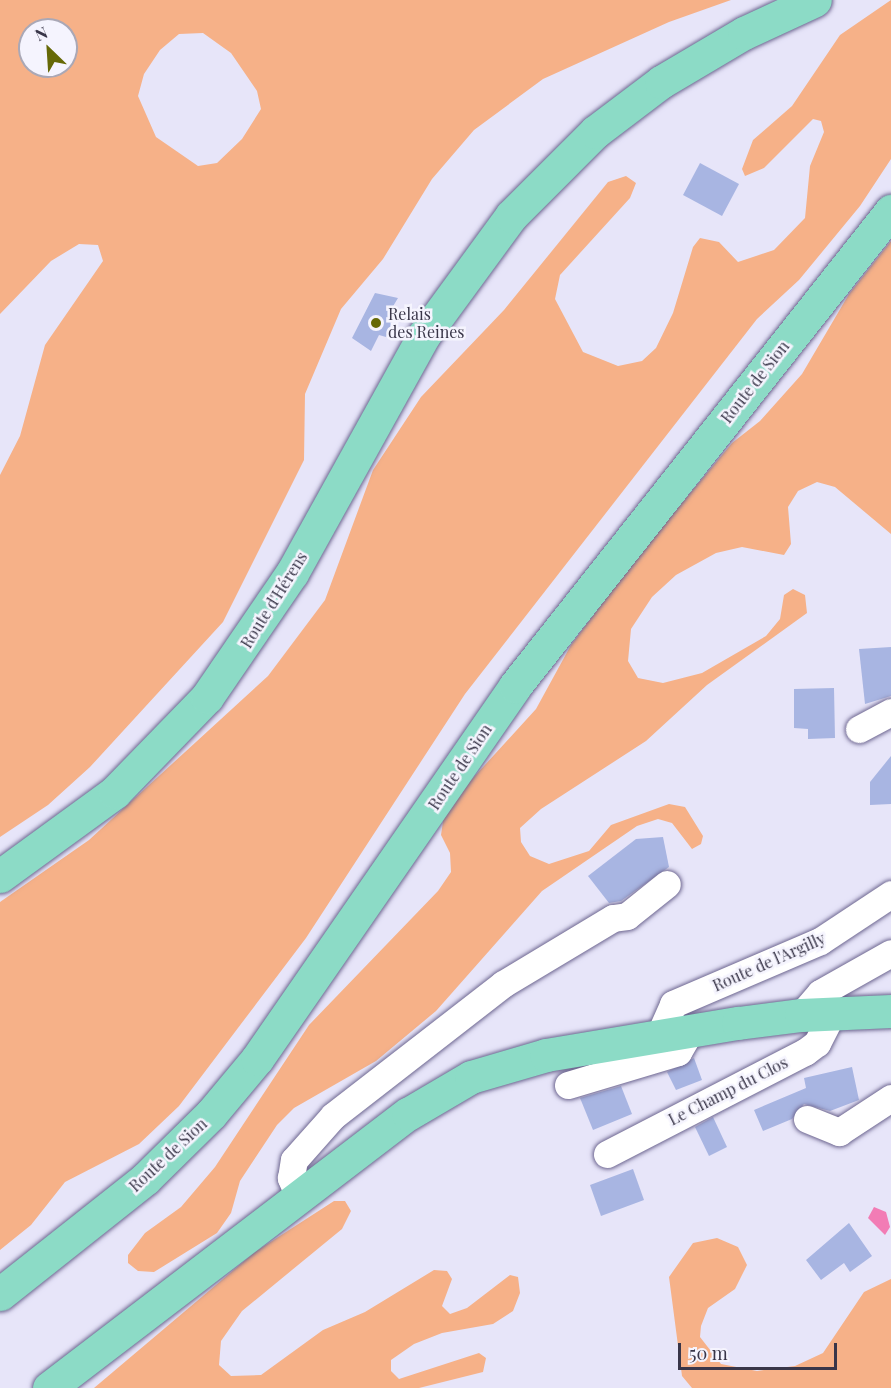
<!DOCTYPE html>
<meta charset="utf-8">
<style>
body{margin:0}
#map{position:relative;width:891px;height:1388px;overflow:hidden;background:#e7e5f9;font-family:"Playfair Display",serif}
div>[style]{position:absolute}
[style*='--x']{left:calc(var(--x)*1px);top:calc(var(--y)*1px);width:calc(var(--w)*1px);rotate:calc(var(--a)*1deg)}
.green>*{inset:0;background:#f6b188}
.water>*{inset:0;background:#f27cb5}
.building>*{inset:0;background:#a8b5e2}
.roads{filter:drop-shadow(0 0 2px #6d6690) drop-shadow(0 0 2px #6d6690)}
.minor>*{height:27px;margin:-13.5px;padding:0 13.5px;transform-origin:13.5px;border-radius:13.5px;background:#fff}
.major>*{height:33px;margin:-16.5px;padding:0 16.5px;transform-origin:16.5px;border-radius:16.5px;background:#8cdbc6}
.dots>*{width:16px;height:16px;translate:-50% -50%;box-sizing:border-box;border:3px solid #f5f4fe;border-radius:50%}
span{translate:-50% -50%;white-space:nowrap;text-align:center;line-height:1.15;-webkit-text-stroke:5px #f5f4fe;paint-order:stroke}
.poi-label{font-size:16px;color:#393649}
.left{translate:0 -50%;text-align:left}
.street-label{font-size:16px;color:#393649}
.north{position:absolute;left:18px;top:18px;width:60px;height:60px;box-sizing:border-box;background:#f5f4fe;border:2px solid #aaa8b6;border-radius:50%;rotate:335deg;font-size:16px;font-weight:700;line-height:24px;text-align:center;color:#393649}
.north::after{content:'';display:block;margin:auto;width:21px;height:27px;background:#666907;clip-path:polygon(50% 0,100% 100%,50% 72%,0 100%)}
.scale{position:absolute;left:678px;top:1343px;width:159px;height:27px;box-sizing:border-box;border:3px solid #393649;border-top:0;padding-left:8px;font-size:18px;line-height:21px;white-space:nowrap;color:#393649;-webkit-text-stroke:4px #f5f4fe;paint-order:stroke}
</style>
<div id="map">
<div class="green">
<div style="clip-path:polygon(evenodd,0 0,731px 0,669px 22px,543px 79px,474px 130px,432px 179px,383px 259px,341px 309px,305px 394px,304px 460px,223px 622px,90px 767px,48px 805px,0 837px,0 475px,20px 436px,45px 345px,103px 261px,98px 245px,79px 244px,51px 261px,0 314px,0 0,30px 30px,66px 30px,66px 66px,30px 66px,30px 30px,0 0,203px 33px,231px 53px,257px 91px,261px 109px,242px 139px,217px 163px,198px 166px,156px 137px,138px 96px,144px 74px,160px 50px,179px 34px,203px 33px)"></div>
<div style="clip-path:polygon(891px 0,891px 159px,860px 206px,799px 280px,757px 319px,465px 694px,306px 938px,179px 1106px,139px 1144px,65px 1182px,31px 1225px,0 1250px,0 902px,89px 840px,268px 676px,325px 600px,373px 470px,421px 397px,504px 310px,608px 182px,626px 176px,636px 183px,630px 198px,560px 275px,555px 299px,583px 352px,618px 366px,642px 361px,656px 348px,673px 313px,693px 247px,700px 238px,719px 242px,738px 262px,774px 250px,805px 218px,810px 166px,824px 132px,821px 121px,813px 119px,764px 168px,745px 176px,742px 169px,753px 140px,792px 106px,840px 35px)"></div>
<div style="clip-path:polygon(891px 241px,891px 534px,835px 487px,817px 482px,798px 491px,788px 507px,791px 544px,784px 555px,742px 547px,716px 553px,676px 575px,652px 597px,631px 629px,628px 661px,638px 678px,663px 683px,702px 673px,766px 636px,780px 619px,784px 595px,793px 589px,805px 595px,807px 613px,707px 685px,646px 741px,541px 809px,520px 828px,521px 842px,530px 856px,549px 864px,589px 851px,611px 825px,669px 804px,685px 807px,703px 836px,701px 844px,692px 849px,672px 823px,658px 819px,637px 826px,542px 891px,436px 1011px,376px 1061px,294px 1108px,277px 1125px,240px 1181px,231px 1213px,217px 1233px,154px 1272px,138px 1271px,128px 1263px,128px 1255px,145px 1233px,181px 1207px,215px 1167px,309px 1025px,438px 891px,451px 872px,450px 853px,441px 835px,444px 815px,463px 789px,536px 709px,571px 645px,637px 557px,732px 443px,760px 421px,802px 374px,849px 294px)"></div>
<div style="clip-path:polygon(334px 1201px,345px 1201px,351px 1211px,342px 1229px,242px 1311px,221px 1341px,219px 1365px,231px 1376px,261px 1375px,323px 1330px,365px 1312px,434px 1270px,447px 1271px,452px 1279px,442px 1306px,450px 1314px,467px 1308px,510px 1275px,518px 1277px,520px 1293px,513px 1311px,493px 1324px,442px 1333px,414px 1344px,391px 1360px,391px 1371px,399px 1379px,479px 1353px,486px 1358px,483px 1372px,419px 1388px,94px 1388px,255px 1252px)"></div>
<div style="clip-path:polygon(717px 1238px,738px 1247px,747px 1265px,735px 1289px,708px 1308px,701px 1326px,700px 1337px,721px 1364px,757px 1371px,795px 1366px,823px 1353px,864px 1292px,891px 1279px,891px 1388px,692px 1388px,682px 1376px,669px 1277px,693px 1243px)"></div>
</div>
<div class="water">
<div style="clip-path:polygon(874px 1207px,886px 1212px,890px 1227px,885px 1235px,868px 1218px)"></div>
</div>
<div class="building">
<div style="clip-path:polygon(700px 163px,739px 184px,722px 216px,683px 195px)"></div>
<div style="clip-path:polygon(375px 293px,398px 298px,392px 308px,397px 310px,386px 337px,379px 335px,371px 351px,352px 338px)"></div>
<div style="clip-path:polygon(891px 647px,891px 696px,865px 704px,859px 649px)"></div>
<div style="clip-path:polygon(834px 688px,835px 738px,808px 739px,808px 729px,794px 728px,794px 689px)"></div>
<div style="clip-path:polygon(891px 756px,891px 804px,870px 805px,870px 782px)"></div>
<div style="clip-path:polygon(663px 837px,669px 867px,621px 901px,609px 903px,588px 876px,636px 839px)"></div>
<div style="clip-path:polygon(694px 1058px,702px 1080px,676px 1090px,667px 1072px)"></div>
<div style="clip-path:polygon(852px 1067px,859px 1100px,830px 1111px,804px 1104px,792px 1119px,763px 1131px,754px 1110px,806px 1088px,804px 1078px)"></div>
<div style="clip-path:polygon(621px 1086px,632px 1114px,593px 1130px,580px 1098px)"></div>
<div style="clip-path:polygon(713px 1117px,727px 1147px,709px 1156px,695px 1127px)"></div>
<div style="clip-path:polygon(633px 1169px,644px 1200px,601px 1216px,590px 1185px)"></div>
<div style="clip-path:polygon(849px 1223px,872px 1256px,850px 1272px,844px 1263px,821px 1280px,806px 1260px)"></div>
</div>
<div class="roads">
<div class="minor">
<div style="--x:859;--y:729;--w:36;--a:-28"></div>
<div style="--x:801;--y:1015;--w:29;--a:-49"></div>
<div style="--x:820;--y:993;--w:81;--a:-29.4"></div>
<div style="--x:659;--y:1036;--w:35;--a:-66"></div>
<div style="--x:673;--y:1004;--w:160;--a:-23.2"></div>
<div style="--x:820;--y:941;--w:85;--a:-33.5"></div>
<div style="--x:568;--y:1085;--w:115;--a:-16.7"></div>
<div style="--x:678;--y:1052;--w:22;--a:-60"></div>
<div style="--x:807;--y:1119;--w:35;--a:22"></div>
<div style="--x:839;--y:1132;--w:62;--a:-33.2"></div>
<div style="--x:607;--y:1154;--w:223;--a:-27.3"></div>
<div style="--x:805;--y:1052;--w:15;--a:-37"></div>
<div style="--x:817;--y:1043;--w:35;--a:-63"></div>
<div style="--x:299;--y:1197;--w:21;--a:-113"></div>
<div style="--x:291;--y:1178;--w:18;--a:-81"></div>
<div style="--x:294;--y:1160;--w:59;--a:-48.4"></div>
<div style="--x:333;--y:1116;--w:215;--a:-37.8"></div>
<div style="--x:503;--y:984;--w:128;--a:-31"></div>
<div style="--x:613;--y:918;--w:14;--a:-8"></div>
<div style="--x:627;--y:916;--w:51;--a:-38.7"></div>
</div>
<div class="major">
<div style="--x:0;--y:876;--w:142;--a:-36.1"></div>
<div style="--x:115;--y:792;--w:132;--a:-45.9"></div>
<div style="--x:207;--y:697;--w:150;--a:-55.6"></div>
<div style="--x:292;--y:573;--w:272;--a:-61"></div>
<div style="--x:424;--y:335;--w:147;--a:-53.8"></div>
<div style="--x:511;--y:216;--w:119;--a:-45"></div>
<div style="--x:595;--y:132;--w:83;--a:-37.1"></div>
<div style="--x:661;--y:82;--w:96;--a:-30.6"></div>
<div style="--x:744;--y:33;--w:78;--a:-24.9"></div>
<div style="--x:0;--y:1294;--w:185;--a:-38.4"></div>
<div style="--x:145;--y:1179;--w:93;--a:-44.6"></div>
<div style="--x:211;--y:1114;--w:72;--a:-50.1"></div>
<div style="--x:257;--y:1059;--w:454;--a:-55.3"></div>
<div style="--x:515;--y:686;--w:606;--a:-51.64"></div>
<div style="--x:49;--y:1388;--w:452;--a:-37.4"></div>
<div style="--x:408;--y:1114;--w:73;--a:-30.4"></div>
<div style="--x:471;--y:1077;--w:78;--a:-16.3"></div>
<div style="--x:546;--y:1055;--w:195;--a:-9.5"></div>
<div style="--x:738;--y:1023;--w:64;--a:-7.2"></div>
<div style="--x:801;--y:1015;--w:90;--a:-2.5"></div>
</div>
</div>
<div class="dots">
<div style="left:376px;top:323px;background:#666907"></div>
</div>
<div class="poi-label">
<span class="left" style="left:388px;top:323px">Relais<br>des Reines</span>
</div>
<div class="street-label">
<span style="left:755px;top:382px;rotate:-52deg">Route de Sion</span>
<span style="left:274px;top:600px;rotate:-58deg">Route d'Hérens</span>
<span style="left:460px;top:767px;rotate:-56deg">Route de Sion</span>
<span style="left:769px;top:962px;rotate:-24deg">Route de l'Argilly</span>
<span style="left:728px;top:1091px;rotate:-27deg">Le Champ du Clos</span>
<span style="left:168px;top:1155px;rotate:-43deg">Route de Sion</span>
</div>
<div class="north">N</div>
<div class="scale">50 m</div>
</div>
